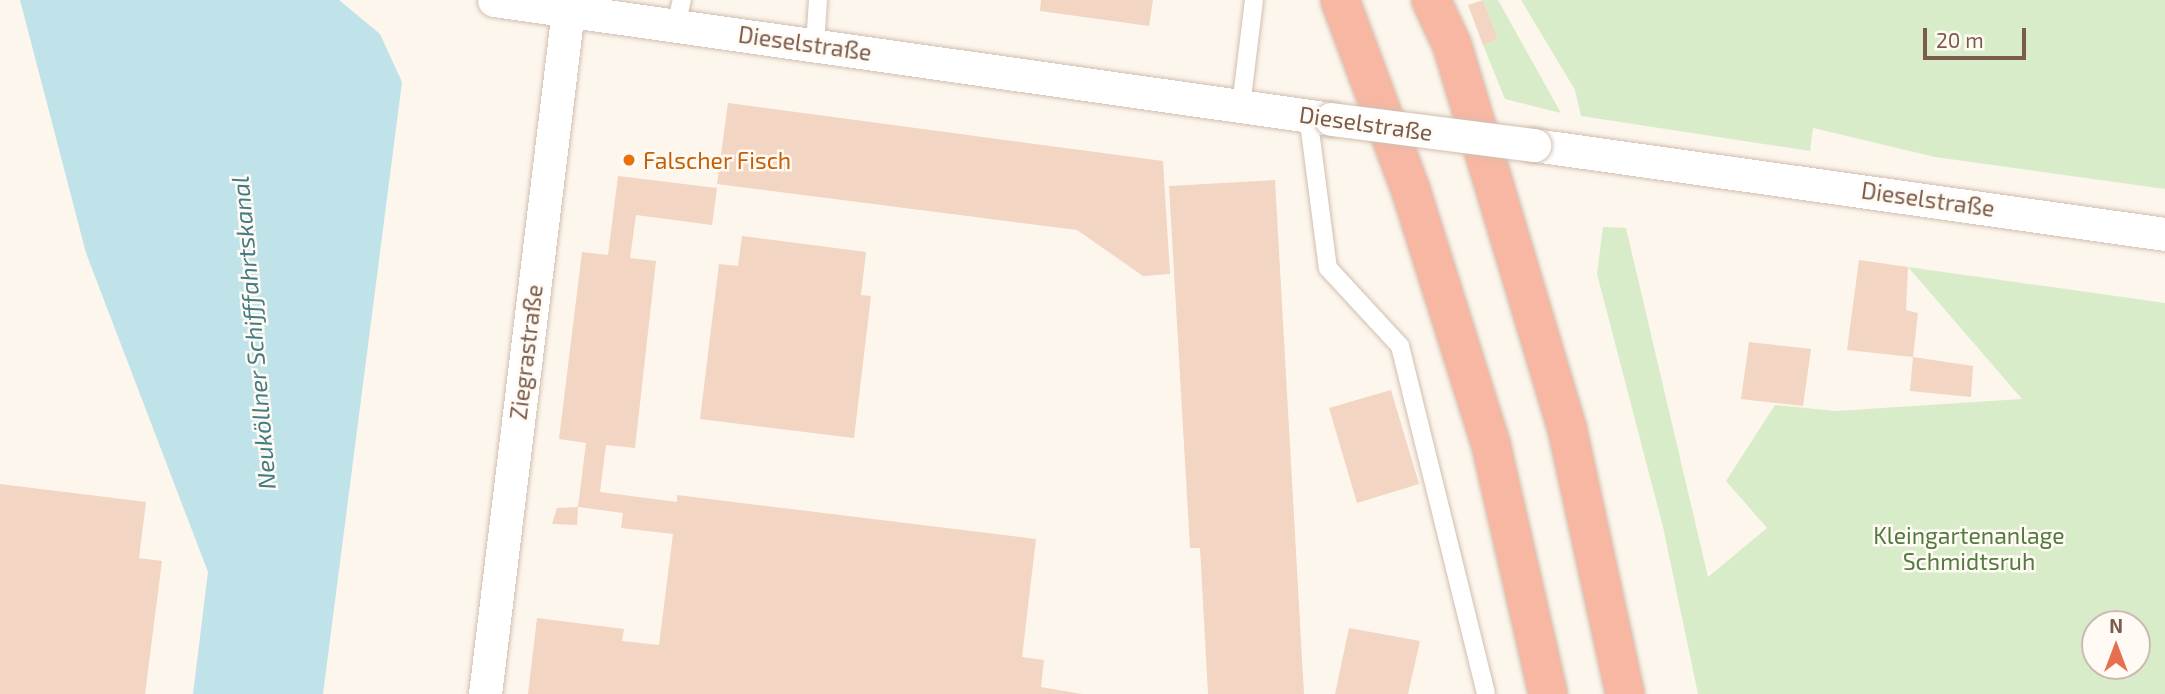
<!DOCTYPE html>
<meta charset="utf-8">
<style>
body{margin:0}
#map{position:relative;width:2165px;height:694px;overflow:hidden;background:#fdf6ec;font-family:"Exo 2",sans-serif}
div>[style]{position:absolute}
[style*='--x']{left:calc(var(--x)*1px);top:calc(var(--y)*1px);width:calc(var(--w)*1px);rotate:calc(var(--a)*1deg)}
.green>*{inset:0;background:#d8ecc9}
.water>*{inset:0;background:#bfe3e8}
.building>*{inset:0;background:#f3d5c3}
.roads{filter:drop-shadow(0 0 2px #d1beb0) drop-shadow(0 0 2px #d1beb0)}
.service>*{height:18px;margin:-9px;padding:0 9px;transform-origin:9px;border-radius:9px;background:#fff}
.minor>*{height:33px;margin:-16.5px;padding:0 16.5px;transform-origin:16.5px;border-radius:16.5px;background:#fff}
.motorway>*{height:38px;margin:-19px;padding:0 19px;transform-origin:19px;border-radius:19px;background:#f7b7a3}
.bridges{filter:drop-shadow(0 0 2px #d1beb0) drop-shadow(0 0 2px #d1beb0)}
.minor-bridge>*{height:33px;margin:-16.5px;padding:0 16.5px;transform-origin:16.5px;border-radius:16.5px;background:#fff}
.dots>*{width:19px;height:19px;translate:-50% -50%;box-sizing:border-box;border:4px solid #fffaf3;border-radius:50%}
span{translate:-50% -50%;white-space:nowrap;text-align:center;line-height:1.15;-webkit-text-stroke:5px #fffaf3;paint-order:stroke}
.street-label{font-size:23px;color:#7a5c4d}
.food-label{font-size:23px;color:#c56008}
.left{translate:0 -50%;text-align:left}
.park-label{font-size:23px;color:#537a41}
.water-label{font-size:24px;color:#437c86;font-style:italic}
.north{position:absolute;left:2081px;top:610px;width:70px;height:70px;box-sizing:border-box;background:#fffaf3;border:2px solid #cabbb1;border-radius:50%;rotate:0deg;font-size:19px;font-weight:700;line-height:28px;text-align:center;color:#7a5c4d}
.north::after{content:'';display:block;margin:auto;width:24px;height:32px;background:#e76f51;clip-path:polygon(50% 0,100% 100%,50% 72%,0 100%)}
.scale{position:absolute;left:1923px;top:28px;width:103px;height:32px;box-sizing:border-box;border:4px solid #7a5c4d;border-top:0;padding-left:9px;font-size:21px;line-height:24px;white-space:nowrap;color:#7a5c4d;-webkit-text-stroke:5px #fffaf3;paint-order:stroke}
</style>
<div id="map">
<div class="green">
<div style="clip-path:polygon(1483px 0,1498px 0,1561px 113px,1505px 99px,1483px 45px,1498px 39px)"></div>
<div style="clip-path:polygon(1521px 0,2165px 0,2165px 189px,1935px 157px,1813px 128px,1810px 151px,1581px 116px,1575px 90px)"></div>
<div style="clip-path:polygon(evenodd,1603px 227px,1626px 228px,1708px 577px,1767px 528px,1726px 481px,1775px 405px,1836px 411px,2022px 399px,1908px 267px,2165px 303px,2165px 694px,1698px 694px,1663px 527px,1597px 274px,1603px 227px,2095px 624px,2137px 624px,2137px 666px,2095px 666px,2095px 624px)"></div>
</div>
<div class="water">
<div style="clip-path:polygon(20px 0,339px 0,380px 34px,402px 82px,323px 694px,193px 694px,208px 572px,86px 253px)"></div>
</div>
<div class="building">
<div style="clip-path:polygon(1041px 0,1153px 0,1149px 26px,1040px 11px)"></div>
<div style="clip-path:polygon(1483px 0,1498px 39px,1483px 45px,1468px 5px)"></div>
<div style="clip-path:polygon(728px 103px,1163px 161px,1170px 274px,1143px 276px,1077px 230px,717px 184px)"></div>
<div style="clip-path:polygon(618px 176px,717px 188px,712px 225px,636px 215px,630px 258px,656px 261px,635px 448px,606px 445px,600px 492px,677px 502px,677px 495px,1036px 539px,1022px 657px,1044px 660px,1041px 687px,1082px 694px,528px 694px,537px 618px,624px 629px,622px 641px,659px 645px,673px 534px,621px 528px,623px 513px,578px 507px,586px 443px,559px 439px,582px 252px,608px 255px)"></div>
<div style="clip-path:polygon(1275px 180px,1304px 694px,1208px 694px,1200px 548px,1190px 548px,1169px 186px)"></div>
<div style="clip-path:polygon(742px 236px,866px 252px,861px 295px,871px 296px,854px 438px,700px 419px,719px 264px,738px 266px)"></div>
<div style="clip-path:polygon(1859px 260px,1908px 267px,1906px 310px,1918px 313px,1913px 357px,1847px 350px)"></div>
<div style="clip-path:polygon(1749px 342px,1811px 349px,1803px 406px,1741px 399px)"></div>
<div style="clip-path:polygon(1913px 357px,1973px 366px,1971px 397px,1910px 391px)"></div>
<div style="clip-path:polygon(1391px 390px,1419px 484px,1357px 503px,1329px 408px)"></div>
<div style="clip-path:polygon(0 484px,146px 502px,139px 558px,162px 561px,145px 694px,0 694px)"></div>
<div style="clip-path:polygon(578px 507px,577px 525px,552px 524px,557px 508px)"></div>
<div style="clip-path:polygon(1349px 628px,1420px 641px,1408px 694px,1335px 694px)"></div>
</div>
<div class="roads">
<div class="service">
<div style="--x:676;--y:25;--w:26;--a:-77"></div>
<div style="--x:815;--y:45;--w:45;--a:-86.2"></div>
<div style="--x:1241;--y:106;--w:107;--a:-83"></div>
<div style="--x:1308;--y:115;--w:154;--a:82.6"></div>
<div style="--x:1328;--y:268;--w:106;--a:47.3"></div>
<div style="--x:1400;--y:346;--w:358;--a:76.1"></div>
</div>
<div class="minor">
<div style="--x:494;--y:0;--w:845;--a:8.09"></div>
<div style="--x:1534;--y:145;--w:637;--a:8.03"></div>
<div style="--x:485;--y:694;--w:689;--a:-83.08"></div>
</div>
<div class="motorway">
<div style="--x:1340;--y:0;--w:204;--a:69.6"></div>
<div style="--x:1411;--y:191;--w:266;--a:72.5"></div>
<div style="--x:1491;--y:445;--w:255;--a:77.1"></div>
<div style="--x:1431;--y:0;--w:50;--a:65"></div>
<div style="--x:1452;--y:45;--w:400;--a:73.3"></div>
<div style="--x:1567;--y:428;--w:272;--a:77.7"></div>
</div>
</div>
<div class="bridges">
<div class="minor-bridge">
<div style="--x:1331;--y:119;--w:205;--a:7.3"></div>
</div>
</div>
<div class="dots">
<div style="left:629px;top:160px;background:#e8710a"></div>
</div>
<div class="street-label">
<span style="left:805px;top:43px;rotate:8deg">Dieselstraße</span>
<span style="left:1366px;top:123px;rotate:8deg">Dieselstraße</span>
<span style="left:1928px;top:199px;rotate:8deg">Dieselstraße</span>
<span style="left:526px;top:352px;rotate:-83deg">Ziegrastraße</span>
</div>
<div class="food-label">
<span class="left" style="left:643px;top:160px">Falscher Fisch</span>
</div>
<div class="park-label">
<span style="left:1969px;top:548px">Kleingartenanlage<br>Schmidtsruh</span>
</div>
<div class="water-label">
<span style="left:253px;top:333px;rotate:-95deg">Neuköllner Schifffahrtskanal</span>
</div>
<div class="north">N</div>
<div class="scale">20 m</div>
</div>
